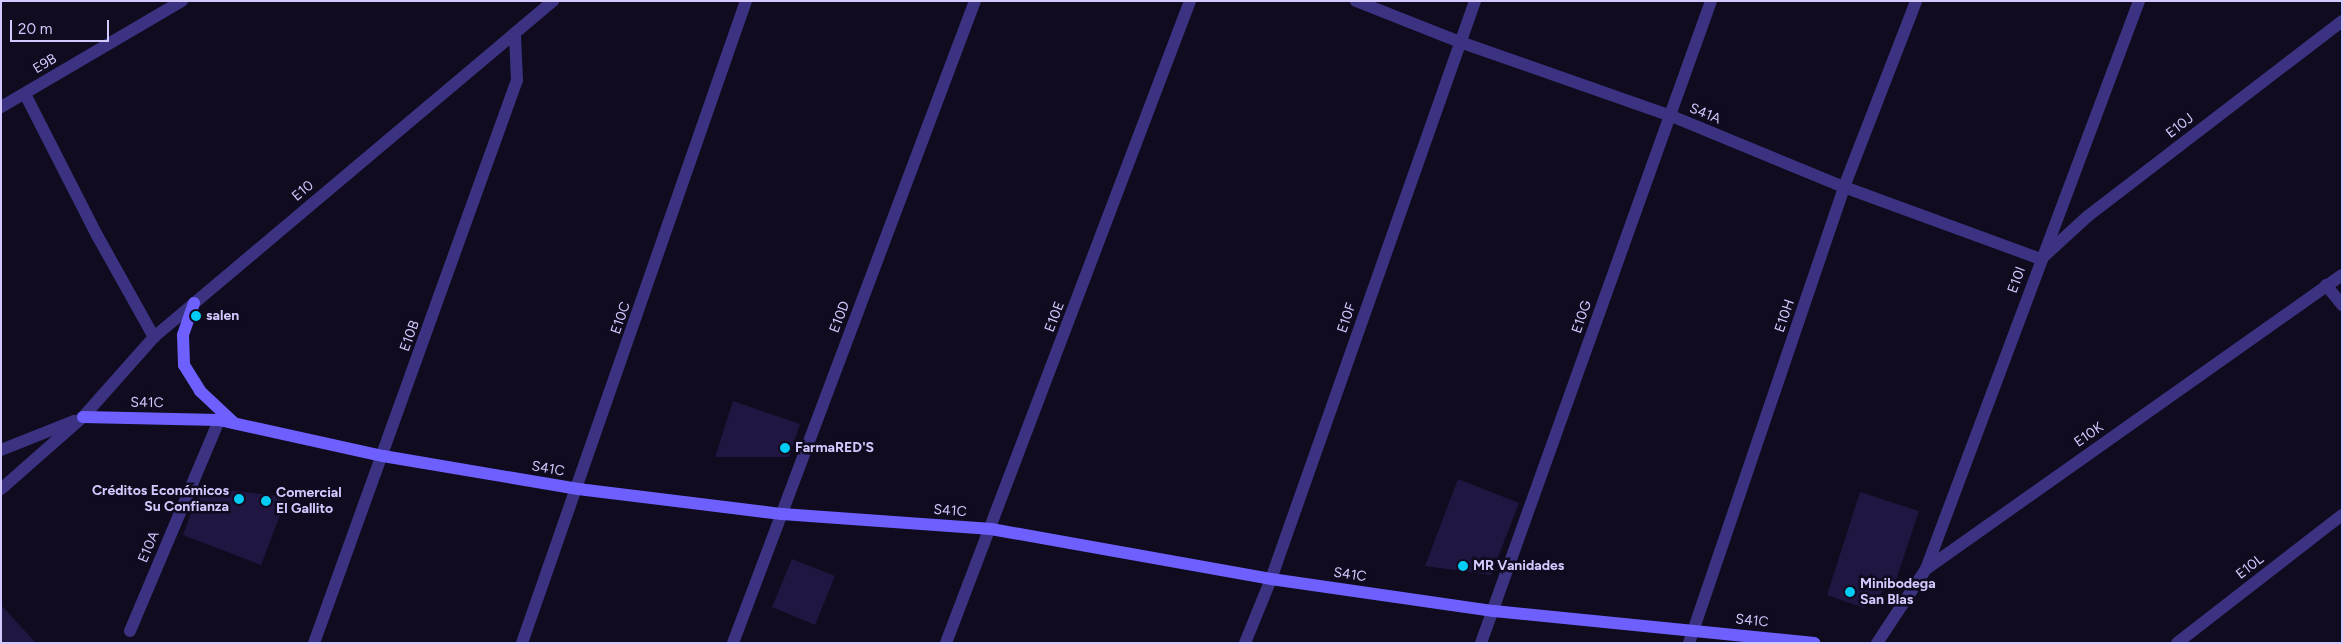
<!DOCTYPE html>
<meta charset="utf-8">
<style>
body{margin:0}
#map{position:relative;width:2343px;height:644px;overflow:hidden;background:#100b1f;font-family:Figtree,sans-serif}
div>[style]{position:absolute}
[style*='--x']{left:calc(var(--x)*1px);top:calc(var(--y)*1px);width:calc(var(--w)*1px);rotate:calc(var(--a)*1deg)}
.building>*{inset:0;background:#211641}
.lane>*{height:12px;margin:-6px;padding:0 6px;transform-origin:6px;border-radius:6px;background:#3b3381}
.street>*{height:12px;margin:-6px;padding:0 6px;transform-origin:6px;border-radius:6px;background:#3b3381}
.secondary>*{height:12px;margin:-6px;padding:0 6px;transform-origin:6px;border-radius:6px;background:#6e60ff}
.dots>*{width:14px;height:14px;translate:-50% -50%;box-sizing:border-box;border:2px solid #100b1f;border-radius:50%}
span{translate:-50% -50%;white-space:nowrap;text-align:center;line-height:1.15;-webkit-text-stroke:5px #100b1f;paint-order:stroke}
.street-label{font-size:14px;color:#d3c9ff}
.poi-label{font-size:14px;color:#d3c9ff;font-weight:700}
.left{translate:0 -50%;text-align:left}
.right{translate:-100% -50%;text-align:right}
.frame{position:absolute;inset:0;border:2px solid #d3c9ff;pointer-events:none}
.scale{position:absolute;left:10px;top:20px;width:99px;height:22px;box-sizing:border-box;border:2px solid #d3c9ff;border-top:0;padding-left:6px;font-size:15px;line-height:18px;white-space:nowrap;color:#d3c9ff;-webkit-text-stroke:4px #100b1f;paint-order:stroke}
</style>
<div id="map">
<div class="building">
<div style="clip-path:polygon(733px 401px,800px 424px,789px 457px,715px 457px)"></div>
<div style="clip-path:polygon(1458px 479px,1519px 503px,1491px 575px,1425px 566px)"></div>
<div style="clip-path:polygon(201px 487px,287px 497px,261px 565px,183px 535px)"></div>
<div style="clip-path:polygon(1860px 492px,1919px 511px,1896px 580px,1864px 608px,1827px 595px)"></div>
<div style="clip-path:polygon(792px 559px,835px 576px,815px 625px,772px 607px)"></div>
<div style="clip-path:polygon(1px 605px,36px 643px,1px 643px)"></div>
</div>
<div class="lane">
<div style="--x:25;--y:94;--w:161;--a:63"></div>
<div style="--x:98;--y:237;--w:115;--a:60.8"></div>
</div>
<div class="street">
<div style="--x:1356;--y:1;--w:112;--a:21.5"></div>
<div style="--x:1460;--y:42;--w:221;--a:19.3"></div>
<div style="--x:1669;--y:115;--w:189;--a:22.4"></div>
<div style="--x:1844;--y:187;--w:210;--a:20.1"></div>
<div style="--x:2041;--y:259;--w:64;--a:-42.5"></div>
<div style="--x:2088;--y:216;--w:320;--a:-37.5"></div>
<div style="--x:1;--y:107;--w:210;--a:-30.4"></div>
<div style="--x:2326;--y:285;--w:26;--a:51"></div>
<div style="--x:1;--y:450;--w:79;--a:-21.7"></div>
<div style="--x:1;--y:489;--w:109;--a:-41.3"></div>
<div style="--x:83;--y:417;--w:107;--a:-48.4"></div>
<div style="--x:154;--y:337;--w:522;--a:-40.1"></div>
<div style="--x:1926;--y:569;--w:607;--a:-69.44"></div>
<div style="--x:130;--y:631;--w:229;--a:-67.1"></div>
<div style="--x:314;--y:643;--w:598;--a:-70.17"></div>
<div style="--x:517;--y:80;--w:44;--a:-92.6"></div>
<div style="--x:522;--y:643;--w:680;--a:-70.77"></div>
<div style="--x:733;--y:643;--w:686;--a:-69.35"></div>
<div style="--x:946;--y:643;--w:687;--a:-69.19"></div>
<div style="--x:1245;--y:643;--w:69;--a:-67.9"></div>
<div style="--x:1271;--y:579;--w:613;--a:-70.56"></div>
<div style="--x:1481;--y:643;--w:682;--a:-70.29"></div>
<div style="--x:1689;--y:643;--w:482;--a:-71.2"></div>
<div style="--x:1844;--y:187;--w:199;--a:-68.8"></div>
<div style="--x:1877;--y:643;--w:89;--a:-56.5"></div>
<div style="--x:1926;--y:569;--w:509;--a:-35.25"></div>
<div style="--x:2177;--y:643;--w:209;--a:-37.8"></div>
</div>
<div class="secondary">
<div style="--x:194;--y:303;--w:34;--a:109"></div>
<div style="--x:183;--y:335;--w:30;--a:88"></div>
<div style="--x:184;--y:365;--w:31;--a:58"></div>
<div style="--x:200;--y:391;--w:47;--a:43.3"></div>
<div style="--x:83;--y:417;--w:136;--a:1.3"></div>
<div style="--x:219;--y:420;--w:168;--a:12.4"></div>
<div style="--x:383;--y:456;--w:198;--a:9.6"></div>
<div style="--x:578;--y:489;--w:206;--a:7"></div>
<div style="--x:782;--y:514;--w:210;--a:4.1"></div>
<div style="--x:991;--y:529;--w:284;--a:10.1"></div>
<div style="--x:1271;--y:579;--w:225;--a:8.2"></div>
<div style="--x:1494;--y:611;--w:322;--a:5.7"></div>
</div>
<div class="dots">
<div style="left:196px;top:316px;background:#00ccf4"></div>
<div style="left:785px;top:448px;background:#00ccf4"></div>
<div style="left:239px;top:499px;background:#00ccf4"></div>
<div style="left:266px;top:501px;background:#00ccf4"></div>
<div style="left:1463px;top:566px;background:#00ccf4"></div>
<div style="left:1850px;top:592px;background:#00ccf4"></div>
</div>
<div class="street-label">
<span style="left:45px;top:64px;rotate:-31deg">E9B</span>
<span style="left:1705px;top:114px;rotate:22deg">S41A</span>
<span style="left:2180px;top:126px;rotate:-38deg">E10J</span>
<span style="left:303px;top:191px;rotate:-40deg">E10</span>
<span style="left:2017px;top:280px;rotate:-70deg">E10I</span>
<span style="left:1785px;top:316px;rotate:-71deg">E10H</span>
<span style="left:840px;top:317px;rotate:-69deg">E10D</span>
<span style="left:1055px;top:317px;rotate:-69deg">E10E</span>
<span style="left:1582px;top:317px;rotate:-71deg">E10G</span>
<span style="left:621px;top:318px;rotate:-71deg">E10C</span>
<span style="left:1347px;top:318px;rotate:-71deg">E10F</span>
<span style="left:410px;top:336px;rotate:-70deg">E10B</span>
<span style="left:147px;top:403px;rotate:1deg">S41C</span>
<span style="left:2089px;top:435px;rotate:-35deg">E10K</span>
<span style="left:548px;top:469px;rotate:10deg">S41C</span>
<span style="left:950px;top:511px;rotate:4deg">S41C</span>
<span style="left:149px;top:547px;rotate:-67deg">E10A</span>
<span style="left:2250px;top:567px;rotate:-38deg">E10L</span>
<span style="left:1350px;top:575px;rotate:8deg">S41C</span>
<span style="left:1752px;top:621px;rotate:6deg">S41C</span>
</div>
<div class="poi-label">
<span class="left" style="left:206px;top:316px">salen</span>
<span class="left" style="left:795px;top:448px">FarmaRED'S</span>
<span class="right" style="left:229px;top:499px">Créditos Económicos<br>Su Confianza</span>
<span class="left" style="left:276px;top:501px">Comercial<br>El Gallito</span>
<span class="left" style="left:1473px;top:566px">MR Vanidades</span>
<span class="left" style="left:1860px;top:592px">Minibodega<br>San Blas</span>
</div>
<div class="frame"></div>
<div class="scale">20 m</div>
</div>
